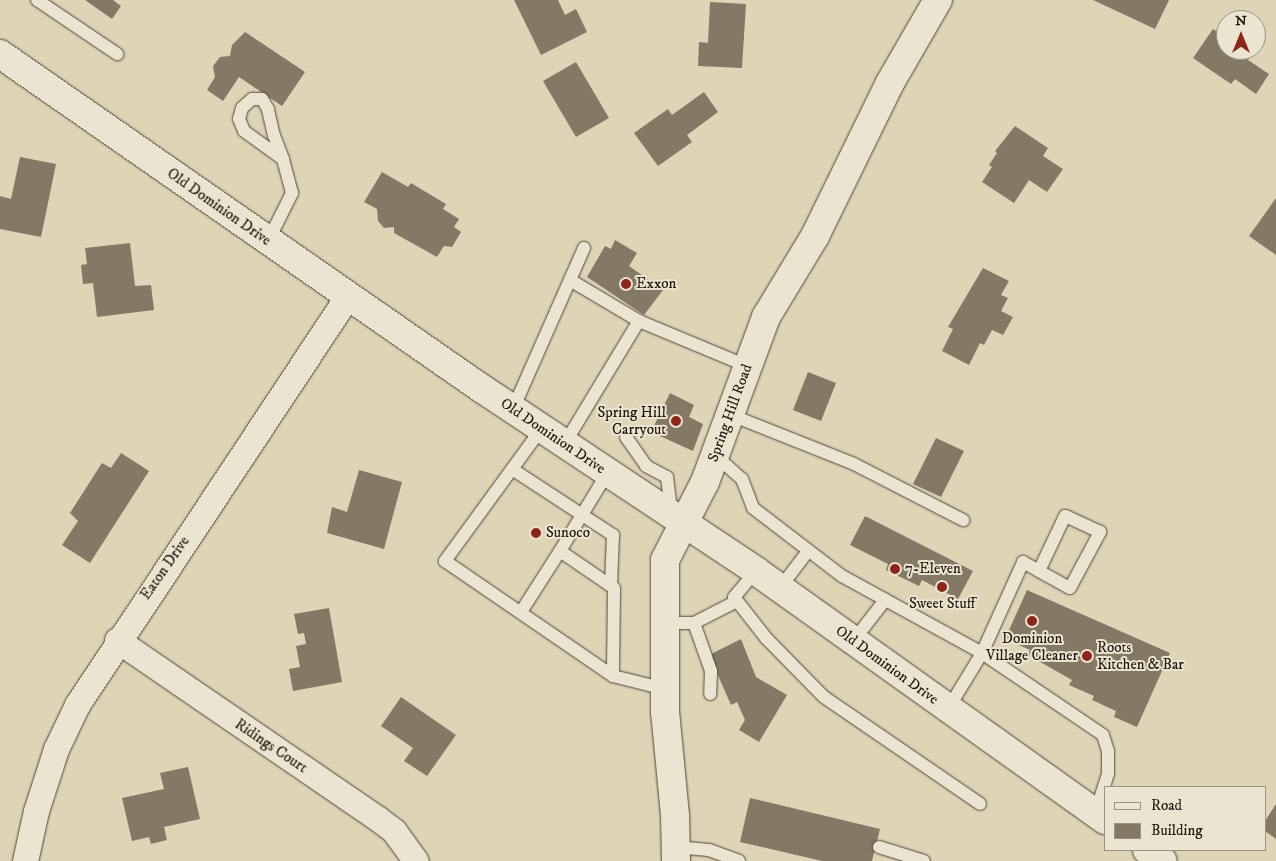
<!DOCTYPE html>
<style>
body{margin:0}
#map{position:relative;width:1276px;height:861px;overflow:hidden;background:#ded5b7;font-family:"IM FELL DW Pica",serif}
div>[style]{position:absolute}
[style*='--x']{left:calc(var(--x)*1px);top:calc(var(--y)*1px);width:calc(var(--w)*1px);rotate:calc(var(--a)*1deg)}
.building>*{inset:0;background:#847965}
.roads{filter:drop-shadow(0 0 1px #514637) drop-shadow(0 0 1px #514637)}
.service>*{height:12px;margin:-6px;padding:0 6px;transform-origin:6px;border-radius:6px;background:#eae4d0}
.minor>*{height:25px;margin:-12.5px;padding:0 12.5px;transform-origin:12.5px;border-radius:12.5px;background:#eae4d0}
.secondary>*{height:28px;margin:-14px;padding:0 14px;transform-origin:14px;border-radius:14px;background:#eae4d0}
.dots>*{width:14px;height:14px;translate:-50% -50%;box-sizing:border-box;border:2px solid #eae4d0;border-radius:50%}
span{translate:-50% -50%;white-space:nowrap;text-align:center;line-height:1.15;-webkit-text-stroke:4px #eae4d0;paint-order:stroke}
.street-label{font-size:15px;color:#22160c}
.poi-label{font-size:15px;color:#22160c}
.left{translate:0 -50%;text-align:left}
.right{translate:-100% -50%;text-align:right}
.legend{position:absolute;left:1104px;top:786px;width:162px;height:65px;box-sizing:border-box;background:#eae4d0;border:1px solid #9a9282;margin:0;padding:6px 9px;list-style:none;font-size:15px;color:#22160c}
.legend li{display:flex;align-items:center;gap:10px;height:25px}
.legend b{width:25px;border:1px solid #9a9282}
.north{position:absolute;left:1216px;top:10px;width:50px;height:50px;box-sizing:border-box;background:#eae4d0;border:1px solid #9a9282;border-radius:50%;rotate:0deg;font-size:14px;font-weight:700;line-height:20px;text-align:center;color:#22160c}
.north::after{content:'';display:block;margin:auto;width:18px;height:22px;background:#8f2418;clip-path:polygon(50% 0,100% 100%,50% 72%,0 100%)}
</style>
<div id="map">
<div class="building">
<div style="clip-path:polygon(85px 0,113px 0,121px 6px,112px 19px)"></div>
<div style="clip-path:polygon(514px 0,558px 0,565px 15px,576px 9px,587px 32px,541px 55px)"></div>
<div style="clip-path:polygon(1093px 0,1169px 0,1155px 29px)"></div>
<div style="clip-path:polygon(710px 2px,746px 4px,742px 68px,698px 66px,699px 42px,708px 43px)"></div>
<div style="clip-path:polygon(1213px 29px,1226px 38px,1226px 50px,1244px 50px,1252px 55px,1248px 60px,1269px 74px,1256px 94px,1235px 79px,1231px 84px,1193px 58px)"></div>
<div style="clip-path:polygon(245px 32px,305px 72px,282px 106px,239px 77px,223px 101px,207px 90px,215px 77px,213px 66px,220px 57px,230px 56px,232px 45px)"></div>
<div style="clip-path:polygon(576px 62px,609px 118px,576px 137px,543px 81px)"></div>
<div style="clip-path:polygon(704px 92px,718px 112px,687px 135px,692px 142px,658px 166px,634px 133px,668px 109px,672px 115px)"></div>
<div style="clip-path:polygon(1015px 126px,1048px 148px,1043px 156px,1063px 169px,1047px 192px,1029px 180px,1014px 203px,982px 182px,992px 167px,989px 165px,997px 153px,995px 151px)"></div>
<div style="clip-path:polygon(20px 157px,56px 164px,41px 237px,0 229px,0 196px,11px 199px)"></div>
<div style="clip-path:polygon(382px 172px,408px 187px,411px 183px,446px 204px,443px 209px,459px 219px,454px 227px,461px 232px,452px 247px,444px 246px,437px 257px,394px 233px,394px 227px,384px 228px,378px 221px,377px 209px,364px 202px)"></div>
<div style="clip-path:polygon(1276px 198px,1276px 255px,1249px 236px)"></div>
<div style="clip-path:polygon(615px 240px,637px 253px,629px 266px,663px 290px,644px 315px,587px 277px,605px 246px,611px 249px)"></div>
<div style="clip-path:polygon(130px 243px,135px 286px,151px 285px,154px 310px,97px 317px,93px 283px,83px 284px,81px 265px,87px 264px,85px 248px)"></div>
<div style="clip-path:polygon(983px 268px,1009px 281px,1001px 295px,1008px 298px,1001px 311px,1013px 317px,1003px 335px,992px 330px,984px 345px,980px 343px,969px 365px,942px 351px,953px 329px,948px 327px)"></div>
<div style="clip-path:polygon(808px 372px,836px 383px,821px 421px,793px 410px)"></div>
<div style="clip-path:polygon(670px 393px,694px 405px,689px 417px,703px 424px,693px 451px,651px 432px)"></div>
<div style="clip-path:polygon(936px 438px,964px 451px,941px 497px,913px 484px)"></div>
<div style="clip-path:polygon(121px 453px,149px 471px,90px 563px,62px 545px,78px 521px,70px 513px,102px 463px,111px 468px)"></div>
<div style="clip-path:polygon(359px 470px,402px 482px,384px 549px,327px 533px,332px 507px,347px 512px)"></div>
<div style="clip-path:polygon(865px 516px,973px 571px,958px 599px,922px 580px,919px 586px,886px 570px,888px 564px,850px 545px)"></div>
<div style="clip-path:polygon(1027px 590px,1170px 653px,1137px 727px,1114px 717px,1116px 711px,1092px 700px,1094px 696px,1069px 685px,1072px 680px,1028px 655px,1030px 650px,1005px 639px)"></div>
<div style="clip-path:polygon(329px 608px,342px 682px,293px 691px,289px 669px,300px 667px,296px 646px,306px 644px,304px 633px,298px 634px,294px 614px)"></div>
<div style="clip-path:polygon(741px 639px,756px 677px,787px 695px,759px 742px,739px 730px,745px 720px,737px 702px,731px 705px,709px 655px)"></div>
<div style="clip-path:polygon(401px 697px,456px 735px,427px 776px,404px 761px,413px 748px,381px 726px)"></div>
<div style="clip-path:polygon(188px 767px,200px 819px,164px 827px,167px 840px,151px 844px,149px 837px,132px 841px,122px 798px,164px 789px,160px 773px)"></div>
<div style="clip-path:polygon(750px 798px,880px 829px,872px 861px,822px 861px,740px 842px)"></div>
<div style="clip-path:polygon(1276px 804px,1276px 839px,1265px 831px,1265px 821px)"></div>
</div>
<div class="roads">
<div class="service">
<div style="--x:37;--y:0;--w:97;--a:34"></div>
<div style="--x:268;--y:241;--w:54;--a:-63.4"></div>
<div style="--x:292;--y:193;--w:35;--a:-105"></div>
<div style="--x:283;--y:159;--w:25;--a:-111"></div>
<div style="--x:274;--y:136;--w:28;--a:-103"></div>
<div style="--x:268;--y:109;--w:12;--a:-121"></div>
<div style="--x:262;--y:99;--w:10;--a:180"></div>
<div style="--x:252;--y:99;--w:13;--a:138"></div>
<div style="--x:242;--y:108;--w:11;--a:105"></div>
<div style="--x:239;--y:119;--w:13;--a:67"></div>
<div style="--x:244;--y:131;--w:48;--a:35.7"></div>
<div style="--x:570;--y:280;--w:80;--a:30.7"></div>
<div style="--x:513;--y:409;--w:176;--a:-66.2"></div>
<div style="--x:731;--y:415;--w:132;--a:21.7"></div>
<div style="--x:854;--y:464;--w:123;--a:27.2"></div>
<div style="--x:542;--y:428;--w:165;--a:126.1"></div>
<div style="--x:445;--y:561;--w:204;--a:34.4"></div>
<div style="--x:613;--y:676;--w:54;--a:14"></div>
<div style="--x:626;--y:437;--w:35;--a:55"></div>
<div style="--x:646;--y:466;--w:24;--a:28"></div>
<div style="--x:667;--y:477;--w:35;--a:83"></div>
<div style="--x:565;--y:443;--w:143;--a:-58.8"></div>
<div style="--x:639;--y:321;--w:117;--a:22.6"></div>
<div style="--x:715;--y:455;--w:36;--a:42"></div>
<div style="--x:742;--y:479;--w:31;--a:69"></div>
<div style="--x:753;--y:508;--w:112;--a:37.4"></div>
<div style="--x:842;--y:576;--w:160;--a:28.8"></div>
<div style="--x:982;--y:653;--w:146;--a:34.1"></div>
<div style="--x:1103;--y:735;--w:17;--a:73"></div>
<div style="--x:1108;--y:751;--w:23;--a:90"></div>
<div style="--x:1108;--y:774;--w:42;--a:108"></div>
<div style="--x:512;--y:469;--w:121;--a:33.2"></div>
<div style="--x:613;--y:535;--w:50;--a:92.3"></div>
<div style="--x:608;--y:472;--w:92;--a:121.3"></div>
<div style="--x:560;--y:551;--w:65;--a:34.4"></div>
<div style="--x:614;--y:588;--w:88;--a:90.7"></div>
<div style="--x:756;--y:571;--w:34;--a:130"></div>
<div style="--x:734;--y:597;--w:52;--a:52"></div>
<div style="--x:766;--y:638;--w:83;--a:45.5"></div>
<div style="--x:824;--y:697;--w:189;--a:34.4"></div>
<div style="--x:780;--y:588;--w:46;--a:-52.9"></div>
<div style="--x:521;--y:612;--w:72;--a:-57.4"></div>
<div style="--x:665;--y:623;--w:29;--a:0"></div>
<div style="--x:694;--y:623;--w:48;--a:-27.1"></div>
<div style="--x:694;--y:623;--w:51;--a:70.5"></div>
<div style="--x:711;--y:671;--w:23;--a:92"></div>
<div style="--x:854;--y:640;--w:51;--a:-52.2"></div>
<div style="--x:948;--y:709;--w:66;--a:-58.7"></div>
<div style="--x:982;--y:653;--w:100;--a:-65.7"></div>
<div style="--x:1023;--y:562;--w:18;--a:29"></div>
<div style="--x:1039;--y:571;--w:35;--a:29"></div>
<div style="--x:1070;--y:588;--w:64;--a:-61.8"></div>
<div style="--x:1100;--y:532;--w:38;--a:-155"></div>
<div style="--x:1065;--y:516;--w:61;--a:115.3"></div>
<div style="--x:675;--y:847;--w:34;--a:5"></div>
<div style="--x:709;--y:850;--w:32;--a:20"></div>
<div style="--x:879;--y:847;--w:47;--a:17.3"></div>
</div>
<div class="minor">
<div style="--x:117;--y:640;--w:315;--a:34.4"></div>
<div style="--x:377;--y:818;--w:21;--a:37"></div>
<div style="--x:394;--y:831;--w:37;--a:54"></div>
<div style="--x:25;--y:861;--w:51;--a:-77.6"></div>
<div style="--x:36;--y:811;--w:65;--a:-72.1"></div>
<div style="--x:56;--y:749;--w:49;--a:-64.5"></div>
<div style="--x:77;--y:705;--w:491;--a:-56.5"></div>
</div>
<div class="secondary">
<div style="--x:0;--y:54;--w:586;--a:34.78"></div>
<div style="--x:481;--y:388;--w:330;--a:33.6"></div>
<div style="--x:756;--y:571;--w:429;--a:35.5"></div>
<div style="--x:1147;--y:850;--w:19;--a:35"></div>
<div style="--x:676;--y:861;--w:46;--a:-91.2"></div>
<div style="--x:675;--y:815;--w:103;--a:-95.5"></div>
<div style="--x:665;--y:712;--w:152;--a:-90"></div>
<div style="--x:665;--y:560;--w:88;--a:-62.9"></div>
<div style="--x:705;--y:482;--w:176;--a:-69.7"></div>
<div style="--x:766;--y:317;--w:95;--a:-58.8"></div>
<div style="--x:815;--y:236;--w:170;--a:-63.9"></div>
<div style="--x:890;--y:83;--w:96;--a:-60"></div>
</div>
</div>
<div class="dots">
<div style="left:626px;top:284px;background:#8f2418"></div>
<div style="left:676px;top:421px;background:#8f2418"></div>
<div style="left:536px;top:533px;background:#8f2418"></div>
<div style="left:895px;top:569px;background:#8f2418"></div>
<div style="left:942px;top:587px;background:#8f2418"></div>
<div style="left:1032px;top:621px;background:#8f2418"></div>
<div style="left:1087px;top:656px;background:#8f2418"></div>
</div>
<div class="street-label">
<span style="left:219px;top:207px;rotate:35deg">Old Dominion Drive</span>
<span style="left:730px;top:413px;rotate:-70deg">Spring Hill Road</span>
<span style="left:553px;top:436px;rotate:34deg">Old Dominion Drive</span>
<span style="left:165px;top:568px;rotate:-55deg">Eaton Drive</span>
<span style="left:887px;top:665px;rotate:36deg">Old Dominion Drive</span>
<span style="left:271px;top:746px;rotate:34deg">Ridings Court</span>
</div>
<div class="poi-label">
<span class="left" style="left:636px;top:284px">Exxon</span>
<span class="right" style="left:666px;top:421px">Spring Hill<br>Carryout</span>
<span class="left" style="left:546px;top:533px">Sunoco</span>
<span class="left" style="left:905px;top:569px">7-Eleven</span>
<span style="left:942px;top:604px">Sweet Stuff</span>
<span style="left:1032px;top:647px">Dominion<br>Village Cleaner</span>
<span class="left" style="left:1097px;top:656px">Roots<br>Kitchen &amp; Bar</span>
</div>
<ul class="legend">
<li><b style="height:6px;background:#eae4d0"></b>Road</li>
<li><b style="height:14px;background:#847965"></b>Building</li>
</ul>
<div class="north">N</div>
</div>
